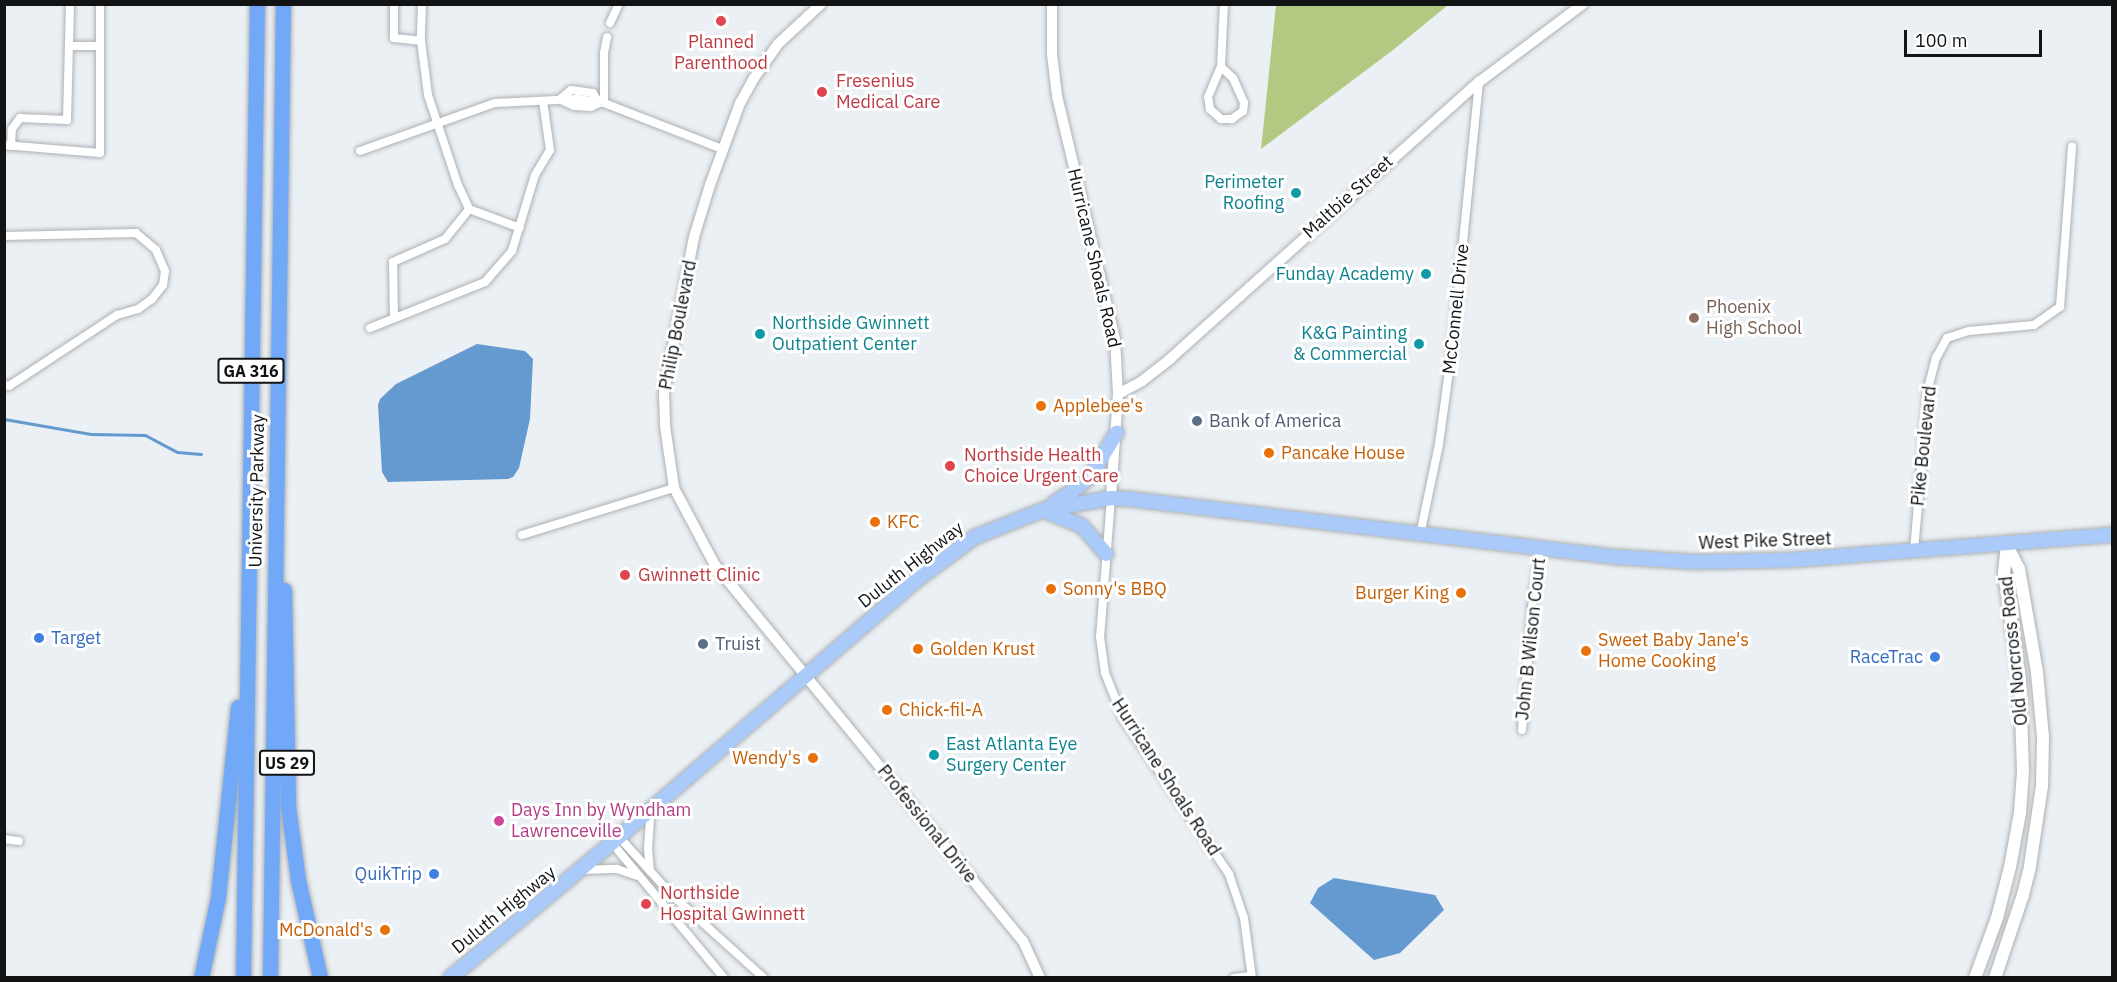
<!DOCTYPE html>
<style>
body{margin:0}
#map{position:relative;width:2117px;height:982px;overflow:hidden;background:#ebf0f4;font-family:"IBM Plex Sans",sans-serif}
div>[style]{position:absolute}
[style*='--x']{left:calc(var(--x)*1px);top:calc(var(--y)*1px);width:calc(var(--w)*1px);rotate:calc(var(--a)*1deg)}
.forest>*{inset:0;background:#b3c981}
.water>*{inset:0;background:#659ad0}
.stream>*{height:3px;margin:-1.5px;padding:0 1.5px;transform-origin:1.5px;border-radius:1.5px;background:#659ad0}
.roads{filter:drop-shadow(0 0 2px #acb1b5) drop-shadow(0 0 2px #acb1b5)}
.minor>*{height:8px;margin:-4px;padding:0 4px;transform-origin:4px;border-radius:4px;background:#fff}
.tertiary>*{height:10px;margin:-5px;padding:0 5px;transform-origin:5px;border-radius:5px;background:#fff}
.secondary>*{height:12px;margin:-6px;padding:0 6px;transform-origin:6px;border-radius:6px;background:#fff}
.primary>*{height:14px;margin:-7px;padding:0 7px;transform-origin:7px;border-radius:7px;background:#aacbfa}
.motorway>*{height:15px;margin:-7.5px;padding:0 7.5px;transform-origin:7.5px;border-radius:7.5px;background:#71a8f7}
.dots>*{width:16px;height:16px;translate:-50% -50%;box-sizing:border-box;border:3px solid #fff;border-radius:50%}
span{translate:-50% -50%;white-space:nowrap;text-align:center;line-height:1.15;-webkit-text-stroke:6px #fff;paint-order:stroke}
.shield-label span{padding:2px 4px;background:#fff;border:2px solid;border-radius:4px;-webkit-text-stroke-width:0}
.shield-label{font-size:16px;color:#111315;font-weight:700}
.health-label{font-size:18px;color:#be3a42}
.left{translate:0 -50%;text-align:left}
.culture-label{font-size:18px;color:#0d838f}
.right{translate:-100% -50%;text-align:right}
.street-label{font-size:18px;color:#111315}
.education-label{font-size:18px;color:#785e54}
.food-label{font-size:18px;color:#c56008}
.service-label{font-size:18px;color:#4e5e75}
.shop-label{font-size:18px;color:#366cbe}
.hotel-label{font-size:18px;color:#b23c85}
.frame{position:absolute;inset:0;border:6px solid #111315;pointer-events:none}
.scale{position:absolute;left:1904px;top:30px;width:138px;height:27px;box-sizing:border-box;border:3px solid #111315;border-top:0;padding-left:8px;font-size:18px;line-height:21px;white-space:nowrap;color:#111315;-webkit-text-stroke:4px #fff;paint-order:stroke}
</style>
<div id="map">
<div class="forest">
<div style="clip-path:polygon(1276px 5px,1276px 4px,1448px 5px,1393px 50px,1261px 149px)"></div>
</div>
<div class="water">
<div style="clip-path:polygon(477px 344px,525px 351px,533px 359px,530px 419px,519px 468px,513px 477px,508px 479px,388px 482px,382px 472px,378px 405px,380px 399px,396px 384px)"></div>
<div style="clip-path:polygon(1334px 878px,1435px 895px,1444px 910px,1400px 953px,1374px 960px,1310px 903px,1318px 888px)"></div>
</div>
<div class="stream">
<div style="--x:4;--y:419;--w:88;--a:9.8"></div>
<div style="--x:91;--y:434;--w:54;--a:1.1"></div>
<div style="--x:145;--y:435;--w:36;--a:28"></div>
<div style="--x:177;--y:452;--w:24;--a:5"></div>
</div>
<div class="roads">
<div class="minor">
<div style="--x:394;--y:4;--w:34;--a:90"></div>
<div style="--x:394;--y:38;--w:27;--a:6"></div>
<div style="--x:422;--y:4;--w:37;--a:92"></div>
<div style="--x:421;--y:41;--w:54;--a:82.6"></div>
<div style="--x:428;--y:95;--w:95;--a:71.6"></div>
<div style="--x:458;--y:185;--w:26;--a:65"></div>
<div style="--x:610;--y:23;--w:21;--a:-65"></div>
<div style="--x:69;--y:46;--w:31;--a:0"></div>
<div style="--x:1221;--y:67;--w:16;--a:43"></div>
<div style="--x:1233;--y:78;--w:27;--a:66"></div>
<div style="--x:1244;--y:103;--w:8;--a:97"></div>
<div style="--x:1243;--y:111;--w:14;--a:144"></div>
<div style="--x:1232;--y:119;--w:11;--a:180"></div>
<div style="--x:1221;--y:119;--w:15;--a:-138"></div>
<div style="--x:1210;--y:109;--w:12;--a:-99"></div>
<div style="--x:1208;--y:97;--w:33;--a:-67"></div>
<div style="--x:1221;--y:67;--w:63;--a:-87.3"></div>
<div style="--x:560;--y:99;--w:14;--a:-39"></div>
<div style="--x:571;--y:90;--w:22;--a:8"></div>
<div style="--x:593;--y:93;--w:12;--a:59"></div>
<div style="--x:563;--y:101;--w:12;--a:24"></div>
<div style="--x:574;--y:106;--w:17;--a:3"></div>
<div style="--x:591;--y:107;--w:9;--a:-27"></div>
<div style="--x:604;--y:103;--w:50;--a:-90"></div>
<div style="--x:604;--y:53;--w:16;--a:-79"></div>
<div style="--x:4;--y:145;--w:96;--a:4.8"></div>
<div style="--x:100;--y:153;--w:149;--a:-90"></div>
<div style="--x:11;--y:146;--w:17;--a:-87"></div>
<div style="--x:12;--y:129;--w:14;--a:-54"></div>
<div style="--x:20;--y:118;--w:47;--a:2.4"></div>
<div style="--x:67;--y:120;--w:116;--a:-88.5"></div>
<div style="--x:360;--y:151;--w:143;--a:-19.6"></div>
<div style="--x:495;--y:103;--w:82;--a:-2.8"></div>
<div style="--x:577;--y:99;--w:27;--a:8"></div>
<div style="--x:604;--y:103;--w:127;--a:21.3"></div>
<div style="--x:4;--y:236;--w:132;--a:-1.3"></div>
<div style="--x:136;--y:233;--w:26;--a:40"></div>
<div style="--x:156;--y:250;--w:23;--a:67"></div>
<div style="--x:165;--y:271;--w:14;--a:98"></div>
<div style="--x:163;--y:285;--w:18;--a:128"></div>
<div style="--x:152;--y:299;--w:17;--a:144"></div>
<div style="--x:138;--y:309;--w:22;--a:164"></div>
<div style="--x:117;--y:315;--w:129;--a:146.7"></div>
<div style="--x:9;--y:386;--w:5;--a:-169"></div>
<div style="--x:394;--y:318;--w:56;--a:-91"></div>
<div style="--x:393;--y:262;--w:57;--a:-23.9"></div>
<div style="--x:445;--y:239;--w:38;--a:-51"></div>
<div style="--x:469;--y:209;--w:54;--a:20.4"></div>
<div style="--x:370;--y:328;--w:124;--a:-21.8"></div>
<div style="--x:485;--y:282;--w:41;--a:-48.9"></div>
<div style="--x:512;--y:251;--w:79;--a:-73.2"></div>
<div style="--x:535;--y:175;--w:29;--a:-59"></div>
<div style="--x:550;--y:150;--w:49;--a:-98.1"></div>
<div style="--x:1111;--y:498;--w:139;--a:94.5"></div>
<div style="--x:1100;--y:637;--w:36;--a:82"></div>
<div style="--x:1105;--y:673;--w:48;--a:68.2"></div>
<div style="--x:1123;--y:718;--w:189;--a:55.8"></div>
<div style="--x:1229;--y:874;--w:46;--a:71.2"></div>
<div style="--x:1244;--y:918;--w:61;--a:82.4"></div>
<div style="--x:522;--y:535;--w:159;--a:-17.2"></div>
<div style="--x:1420;--y:535;--w:93;--a:-78.2"></div>
<div style="--x:1439;--y:444;--w:103;--a:-82.2"></div>
<div style="--x:1453;--y:342;--w:261;--a:-84.3"></div>
<div style="--x:1914;--y:551;--w:163;--a:-85.1"></div>
<div style="--x:1928;--y:389;--w:32;--a:-76"></div>
<div style="--x:1936;--y:358;--w:23;--a:-61"></div>
<div style="--x:1947;--y:338;--w:23;--a:-18"></div>
<div style="--x:1969;--y:331;--w:65;--a:-5.3"></div>
<div style="--x:2034;--y:325;--w:32;--a:-35"></div>
<div style="--x:2060;--y:307;--w:161;--a:-85.7"></div>
<div style="--x:1522;--y:730;--w:122;--a:-85.3"></div>
<div style="--x:1532;--y:608;--w:61;--a:-82.4"></div>
<div style="--x:619;--y:837;--w:79;--a:47.6"></div>
<div style="--x:672;--y:895;--w:124;--a:42.1"></div>
<div style="--x:4;--y:839;--w:15;--a:8"></div>
<div style="--x:612;--y:843;--w:175;--a:50.3"></div>
<div style="--x:582;--y:870;--w:35;--a:-2"></div>
<div style="--x:617;--y:869;--w:21;--a:19"></div>
<div style="--x:650;--y:871;--w:23;--a:-95"></div>
<div style="--x:648;--y:848;--w:39;--a:-86"></div>
<div style="--x:1234;--y:978;--w:17;--a:-7"></div>
</div>
<div class="tertiary">
<div style="--x:821;--y:4;--w:59;--a:137.1"></div>
<div style="--x:778;--y:44;--w:42;--a:125.2"></div>
<div style="--x:754;--y:78;--w:29;--a:119"></div>
<div style="--x:740;--y:103;--w:87;--a:110.1"></div>
<div style="--x:710;--y:185;--w:54;--a:107.1"></div>
<div style="--x:694;--y:237;--w:159;--a:100.9"></div>
<div style="--x:664;--y:393;--w:33;--a:88"></div>
<div style="--x:665;--y:426;--w:63;--a:81.7"></div>
<div style="--x:674;--y:488;--w:87;--a:62"></div>
<div style="--x:715;--y:565;--w:486;--a:50.7"></div>
<div style="--x:1023;--y:941;--w:41;--a:65.3"></div>
<div style="--x:1052;--y:4;--w:50;--a:90"></div>
<div style="--x:1052;--y:54;--w:42;--a:83.2"></div>
<div style="--x:1057;--y:96;--w:250;--a:76.6"></div>
<div style="--x:1115;--y:339;--w:55;--a:86.9"></div>
<div style="--x:1118;--y:394;--w:104;--a:93.9"></div>
<div style="--x:1118;--y:394;--w:27;--a:-28"></div>
<div style="--x:1142;--y:381;--w:37;--a:-38"></div>
<div style="--x:1171;--y:358;--w:414;--a:-41.9"></div>
<div style="--x:1479;--y:82;--w:130;--a:-36.9"></div>
</div>
<div class="secondary">
<div style="--x:1975;--y:978;--w:64;--a:-69.9"></div>
<div style="--x:1997;--y:918;--w:53;--a:-75.7"></div>
<div style="--x:2010;--y:867;--w:55;--a:-79.5"></div>
<div style="--x:2020;--y:813;--w:42;--a:-85.9"></div>
<div style="--x:2023;--y:771;--w:91;--a:-91.9"></div>
<div style="--x:2020;--y:680;--w:108;--a:-98.5"></div>
<div style="--x:2004;--y:573;--w:27;--a:-84"></div>
<div style="--x:1995;--y:978;--w:88;--a:-71.4"></div>
<div style="--x:2023;--y:895;--w:30;--a:-76"></div>
<div style="--x:2030;--y:866;--w:81;--a:-81.5"></div>
<div style="--x:2042;--y:786;--w:49;--a:-88.8"></div>
<div style="--x:2043;--y:737;--w:65;--a:-95.3"></div>
<div style="--x:2037;--y:672;--w:105;--a:-99.9"></div>
<div style="--x:2019;--y:569;--w:27;--a:-117"></div>
</div>
<div class="primary">
<div style="--x:1053;--y:504;--w:30;--a:-34"></div>
<div style="--x:1078;--y:487;--w:16;--a:-40"></div>
<div style="--x:1090;--y:477;--w:52;--a:-59"></div>
<div style="--x:1043;--y:510;--w:42;--a:22.3"></div>
<div style="--x:1082;--y:526;--w:37;--a:49"></div>
<div style="--x:450;--y:978;--w:211;--a:-39.8"></div>
<div style="--x:612;--y:843;--w:401;--a:-40.8"></div>
<div style="--x:915;--y:581;--w:74;--a:-36.3"></div>
<div style="--x:975;--y:537;--w:73;--a:-21.7"></div>
<div style="--x:1043;--y:510;--w:69;--a:-10"></div>
<div style="--x:1111;--y:498;--w:18;--a:3"></div>
<div style="--x:1129;--y:499;--w:491;--a:6.8"></div>
<div style="--x:1617;--y:557;--w:78;--a:3.7"></div>
<div style="--x:1695;--y:562;--w:98;--a:-1.2"></div>
<div style="--x:1793;--y:560;--w:320;--a:-4.5"></div>
</div>
<div class="motorway">
<div style="--x:284;--y:590;--w:216;--a:88.9"></div>
<div style="--x:288;--y:806;--w:75;--a:82.3"></div>
<div style="--x:298;--y:880;--w:100;--a:77.3"></div>
<div style="--x:201;--y:978;--w:83;--a:-78.1"></div>
<div style="--x:218;--y:897;--w:191;--a:-84"></div>
<div style="--x:243;--y:978;--w:974;--a:-89.18"></div>
<div style="--x:270;--y:978;--w:974;--a:-89.24"></div>
</div>
</div>
<div class="dots">
<div style="left:721px;top:21px;background:#e0444e"></div>
<div style="left:822px;top:92px;background:#e0444e"></div>
<div style="left:1296px;top:193px;background:#0f9aa8"></div>
<div style="left:1426px;top:274px;background:#0f9aa8"></div>
<div style="left:1694px;top:318px;background:#8d6e63"></div>
<div style="left:760px;top:334px;background:#0f9aa8"></div>
<div style="left:1419px;top:344px;background:#0f9aa8"></div>
<div style="left:1041px;top:406px;background:#e8710a"></div>
<div style="left:1197px;top:421px;background:#5c6f8a"></div>
<div style="left:1269px;top:453px;background:#e8710a"></div>
<div style="left:950px;top:466px;background:#e0444e"></div>
<div style="left:875px;top:522px;background:#e8710a"></div>
<div style="left:625px;top:575px;background:#e0444e"></div>
<div style="left:1051px;top:589px;background:#e8710a"></div>
<div style="left:1461px;top:593px;background:#e8710a"></div>
<div style="left:39px;top:638px;background:#3f7fe0"></div>
<div style="left:703px;top:644px;background:#5c6f8a"></div>
<div style="left:918px;top:649px;background:#e8710a"></div>
<div style="left:1586px;top:651px;background:#e8710a"></div>
<div style="left:1935px;top:657px;background:#3f7fe0"></div>
<div style="left:887px;top:710px;background:#e8710a"></div>
<div style="left:934px;top:755px;background:#0f9aa8"></div>
<div style="left:813px;top:758px;background:#e8710a"></div>
<div style="left:499px;top:821px;background:#d1479c"></div>
<div style="left:434px;top:874px;background:#3f7fe0"></div>
<div style="left:646px;top:904px;background:#e0444e"></div>
<div style="left:385px;top:930px;background:#e8710a"></div>
</div>
<div class="shield-label">
<span style="left:251px;top:371px">GA 316</span>
<span style="left:287px;top:763px">US 29</span>
</div>
<div class="health-label">
<span style="left:721px;top:53px">Planned<br>Parenthood</span>
<span class="left" style="left:836px;top:92px">Fresenius<br>Medical Care</span>
<span class="left" style="left:964px;top:466px">Northside Health<br>Choice Urgent Care</span>
<span class="left" style="left:638px;top:575px">Gwinnett Clinic</span>
<span class="left" style="left:660px;top:904px">Northside<br>Hospital Gwinnett</span>
</div>
<div class="culture-label">
<span class="right" style="left:1284px;top:193px">Perimeter<br>Roofing</span>
<span class="right" style="left:1414px;top:274px">Funday Academy</span>
<span class="left" style="left:772px;top:334px">Northside Gwinnett<br>Outpatient Center</span>
<span class="right" style="left:1407px;top:344px">K&amp;G Painting<br>&amp; Commercial</span>
<span class="left" style="left:946px;top:755px">East Atlanta Eye<br>Surgery Center</span>
</div>
<div class="street-label">
<span style="left:1348px;top:197px;rotate:-42deg">Maltbie Street</span>
<span style="left:1094px;top:258px;rotate:77deg">Hurricane Shoals Road</span>
<span style="left:1456px;top:309px;rotate:-84deg">McConnell Drive</span>
<span style="left:678px;top:325px;rotate:-79deg">Philip Boulevard</span>
<span style="left:1924px;top:446px;rotate:-84deg">Pike Boulevard</span>
<span style="left:257px;top:491px;rotate:-89deg">University Parkway</span>
<span style="left:1765px;top:541px;rotate:-2deg">West Pike Street</span>
<span style="left:911px;top:565px;rotate:-38deg">Duluth Highway</span>
<span style="left:1531px;top:639px;rotate:-84deg">John B Wilson Court</span>
<span style="left:2014px;top:651px;rotate:-96deg">Old Norcross Road</span>
<span style="left:1166px;top:777px;rotate:57deg">Hurricane Shoals Road</span>
<span style="left:927px;top:824px;rotate:51deg">Professional Drive</span>
<span style="left:504px;top:910px;rotate:-39deg">Duluth Highway</span>
</div>
<div class="education-label">
<span class="left" style="left:1706px;top:318px">Phoenix<br>High School</span>
</div>
<div class="food-label">
<span class="left" style="left:1053px;top:406px">Applebee's</span>
<span class="left" style="left:1281px;top:453px">Pancake House</span>
<span class="left" style="left:887px;top:522px">KFC</span>
<span class="left" style="left:1063px;top:589px">Sonny's BBQ</span>
<span class="right" style="left:1449px;top:593px">Burger King</span>
<span class="left" style="left:1598px;top:651px">Sweet Baby Jane's<br>Home Cooking</span>
<span class="left" style="left:930px;top:649px">Golden Krust</span>
<span class="left" style="left:899px;top:710px">Chick-fil-A</span>
<span class="right" style="left:801px;top:758px">Wendy's</span>
<span class="right" style="left:373px;top:930px">McDonald's</span>
</div>
<div class="service-label">
<span class="left" style="left:1209px;top:421px">Bank of America</span>
<span class="left" style="left:715px;top:644px">Truist</span>
</div>
<div class="shop-label">
<span class="left" style="left:51px;top:638px">Target</span>
<span class="right" style="left:1923px;top:657px">RaceTrac</span>
<span class="right" style="left:422px;top:874px">QuikTrip</span>
</div>
<div class="hotel-label">
<span class="left" style="left:511px;top:821px">Days Inn by Wyndham<br>Lawrenceville</span>
</div>
<div class="frame"></div>
<div class="scale">100 m</div>
</div>
